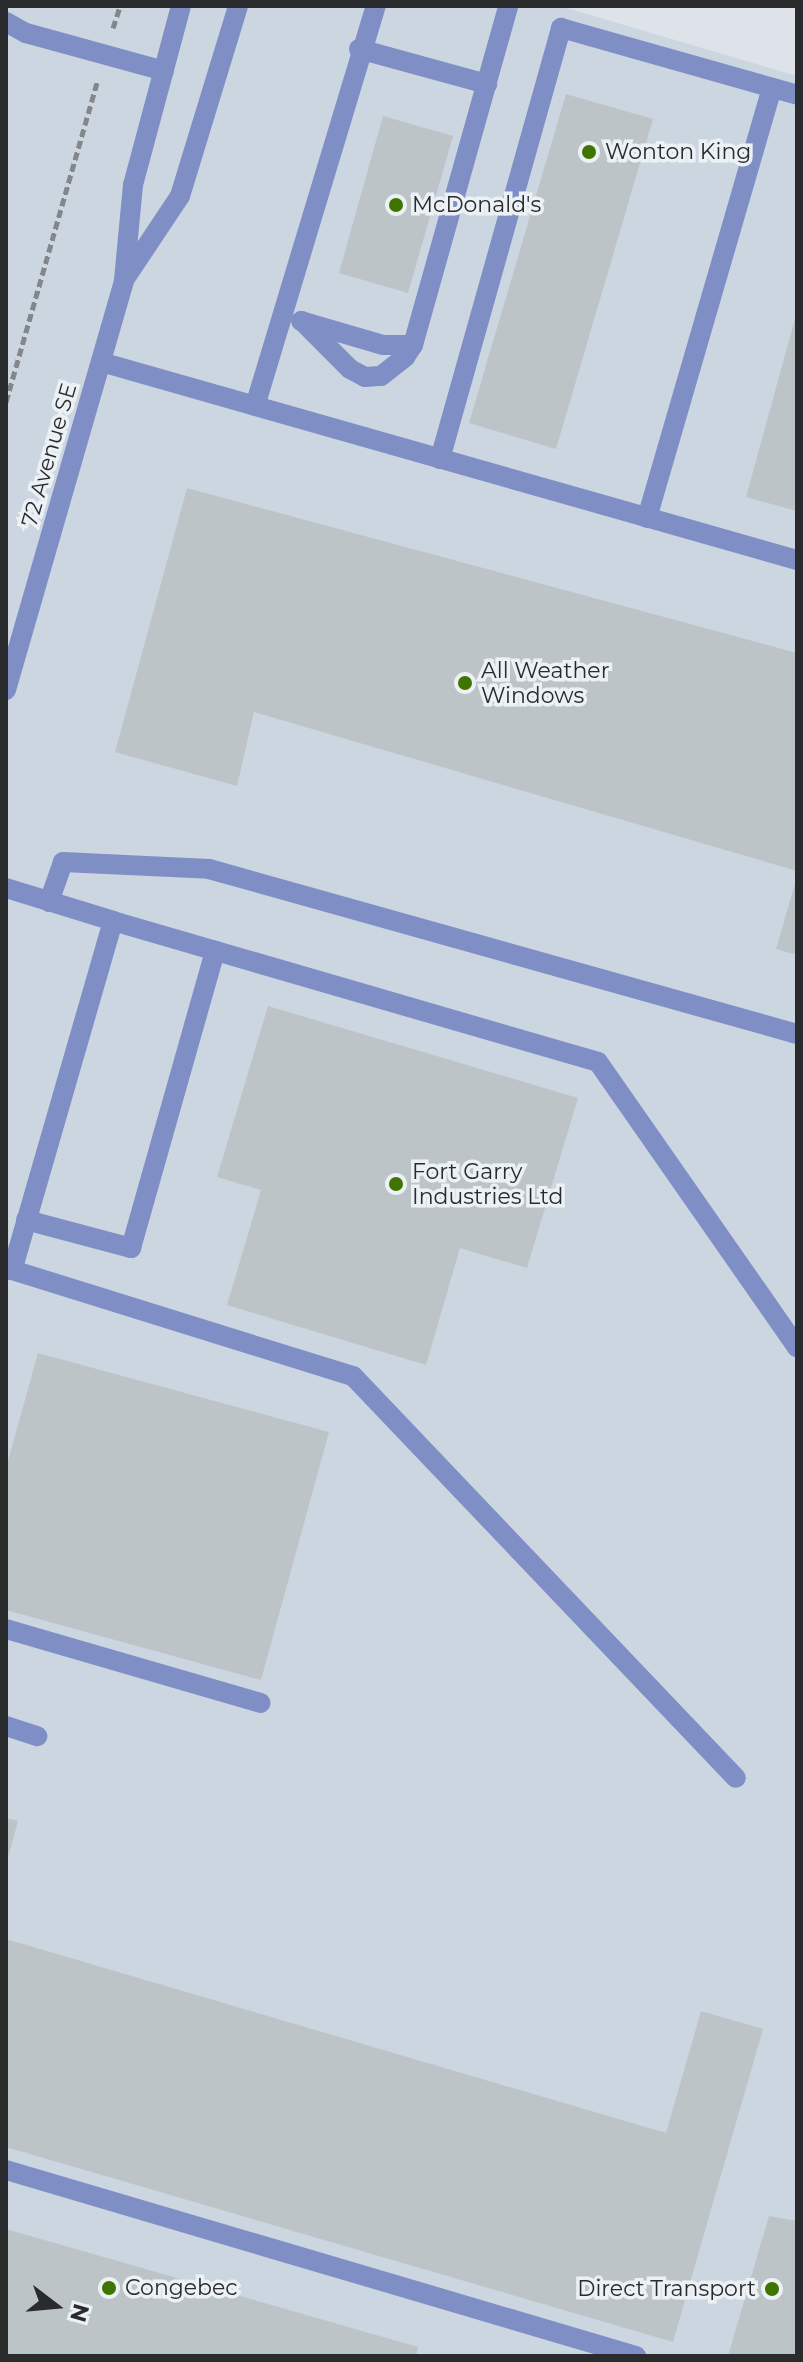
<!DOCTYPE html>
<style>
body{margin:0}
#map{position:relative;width:803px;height:2362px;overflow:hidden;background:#dee3e9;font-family:Montserrat,sans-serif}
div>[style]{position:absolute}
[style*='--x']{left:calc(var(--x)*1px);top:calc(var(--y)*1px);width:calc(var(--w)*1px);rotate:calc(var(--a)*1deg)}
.built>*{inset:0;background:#cbd6e1}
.building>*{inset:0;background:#bdc4c7}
.path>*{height:5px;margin-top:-2.5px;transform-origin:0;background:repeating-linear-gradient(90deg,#83878b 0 8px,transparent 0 12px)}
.service>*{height:20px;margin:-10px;padding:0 10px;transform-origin:10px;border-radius:10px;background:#7f8ec5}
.tertiary>*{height:20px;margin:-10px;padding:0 10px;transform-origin:10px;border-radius:10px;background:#7f8ec5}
.dots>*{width:22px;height:22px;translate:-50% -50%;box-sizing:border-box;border:4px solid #ecf1f6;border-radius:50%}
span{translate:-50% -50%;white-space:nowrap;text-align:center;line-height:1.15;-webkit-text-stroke:7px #ecf1f6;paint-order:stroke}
.poi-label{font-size:22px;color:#292b2d}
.left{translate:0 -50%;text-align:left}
.right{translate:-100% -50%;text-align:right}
.street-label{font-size:22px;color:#292b2d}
.frame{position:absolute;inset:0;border:8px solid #292b2d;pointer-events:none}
.north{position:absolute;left:16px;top:2266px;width:80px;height:80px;-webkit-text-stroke:6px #ecf1f6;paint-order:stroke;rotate:106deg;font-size:22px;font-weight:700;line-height:32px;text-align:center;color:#292b2d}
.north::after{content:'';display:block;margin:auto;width:28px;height:36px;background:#292b2d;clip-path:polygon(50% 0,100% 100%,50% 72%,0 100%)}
</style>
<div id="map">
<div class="built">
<div style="clip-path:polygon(6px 6px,560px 6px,797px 76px,797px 2356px,6px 2356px)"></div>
</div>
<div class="building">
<div style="clip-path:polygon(566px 94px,653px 119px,556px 449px,469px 423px)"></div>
<div style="clip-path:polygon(383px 116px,453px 136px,408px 293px,339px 273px)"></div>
<div style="clip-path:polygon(796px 315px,797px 315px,797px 511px,746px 497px)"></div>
<div style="clip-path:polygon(187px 488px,797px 653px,797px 871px,254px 712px,237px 786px,115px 752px)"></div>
<div style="clip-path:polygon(796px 880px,797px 880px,797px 955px,776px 949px)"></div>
<div style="clip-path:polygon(268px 1006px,578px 1098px,527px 1268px,460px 1248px,426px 1365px,227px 1305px,261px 1190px,217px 1177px)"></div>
<div style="clip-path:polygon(38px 1353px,329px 1432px,261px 1680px,6px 1610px,6px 1468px)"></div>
<div style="clip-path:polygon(6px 1818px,18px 1821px,7px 1861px,6px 1861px)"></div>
<div style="clip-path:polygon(6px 1939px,666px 2133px,701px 2011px,763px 2029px,673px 2342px,6px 2147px)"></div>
<div style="clip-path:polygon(769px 2216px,797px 2221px,797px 2356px,728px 2356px)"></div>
<div style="clip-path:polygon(6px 2229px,418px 2347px,416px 2356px,6px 2356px)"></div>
</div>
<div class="path">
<div style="--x:113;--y:28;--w:23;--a:-72"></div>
<div style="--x:6;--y:402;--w:335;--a:-74.1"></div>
</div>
<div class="service">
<div style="--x:6;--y:22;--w:23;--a:29"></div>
<div style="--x:26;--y:33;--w:143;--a:15.4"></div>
<div style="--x:359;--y:49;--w:133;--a:15.3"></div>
<div style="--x:301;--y:321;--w:85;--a:16.3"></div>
<div style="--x:383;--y:345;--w:30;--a:0"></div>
<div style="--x:302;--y:321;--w:68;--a:45"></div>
<div style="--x:350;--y:369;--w:17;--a:28"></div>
<div style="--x:365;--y:377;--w:16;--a:-4"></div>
<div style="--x:381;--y:376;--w:31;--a:-38"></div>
<div style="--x:405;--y:357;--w:14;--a:-56"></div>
<div style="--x:413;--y:345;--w:352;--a:-74.3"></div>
<div style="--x:101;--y:362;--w:724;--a:15.88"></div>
<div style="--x:255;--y:406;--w:418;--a:-73.2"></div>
<div style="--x:440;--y:459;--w:448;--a:-74.3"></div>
<div style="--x:561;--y:28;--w:245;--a:15.8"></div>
<div style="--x:647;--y:518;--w:448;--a:-73.8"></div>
<div style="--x:6;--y:888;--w:112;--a:17.1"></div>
<div style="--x:113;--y:921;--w:363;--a:106.1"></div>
<div style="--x:12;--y:1270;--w:6;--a:-171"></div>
<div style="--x:49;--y:902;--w:42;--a:-70.7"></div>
<div style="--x:63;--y:862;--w:146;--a:2.7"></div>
<div style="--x:209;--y:869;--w:611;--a:15.67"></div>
<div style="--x:113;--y:921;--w:505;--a:16.21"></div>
<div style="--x:598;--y:1062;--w:348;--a:55.1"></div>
<div style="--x:26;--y:1220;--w:109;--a:14.9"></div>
<div style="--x:131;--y:1248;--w:309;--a:-74.2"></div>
<div style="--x:12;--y:1270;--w:357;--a:17.3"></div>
<div style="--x:353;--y:1376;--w:555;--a:46.39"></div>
<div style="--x:6;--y:1629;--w:265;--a:16.2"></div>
<div style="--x:6;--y:1726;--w:33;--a:18"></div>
<div style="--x:6;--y:2170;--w:657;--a:16.45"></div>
</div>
<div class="tertiary">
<div style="--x:126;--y:277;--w:97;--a:-56.3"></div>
<div style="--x:180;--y:196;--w:199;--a:-73"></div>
<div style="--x:6;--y:690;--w:427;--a:-73.9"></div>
<div style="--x:124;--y:280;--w:95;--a:-84.6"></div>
<div style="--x:133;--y:185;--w:185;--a:-75"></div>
</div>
<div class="dots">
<div style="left:589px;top:152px;background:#3e7400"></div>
<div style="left:396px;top:205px;background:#3e7400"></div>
<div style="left:465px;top:683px;background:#3e7400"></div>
<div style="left:396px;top:1184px;background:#3e7400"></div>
<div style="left:109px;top:2288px;background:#3e7400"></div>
<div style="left:772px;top:2289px;background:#3e7400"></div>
</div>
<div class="poi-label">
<span class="left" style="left:605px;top:152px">Wonton King</span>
<span class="left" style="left:412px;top:205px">McDonald's</span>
<span class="left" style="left:481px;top:683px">All Weather<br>Windows</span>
<span class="left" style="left:412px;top:1184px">Fort Garry<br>Industries Ltd</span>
<span class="left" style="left:125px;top:2288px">Congebec</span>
<span class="right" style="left:756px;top:2289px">Direct Transport</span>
</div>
<div class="street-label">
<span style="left:49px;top:455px;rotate:-74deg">72 Avenue SE</span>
</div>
<div class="frame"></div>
<div class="north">N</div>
</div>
